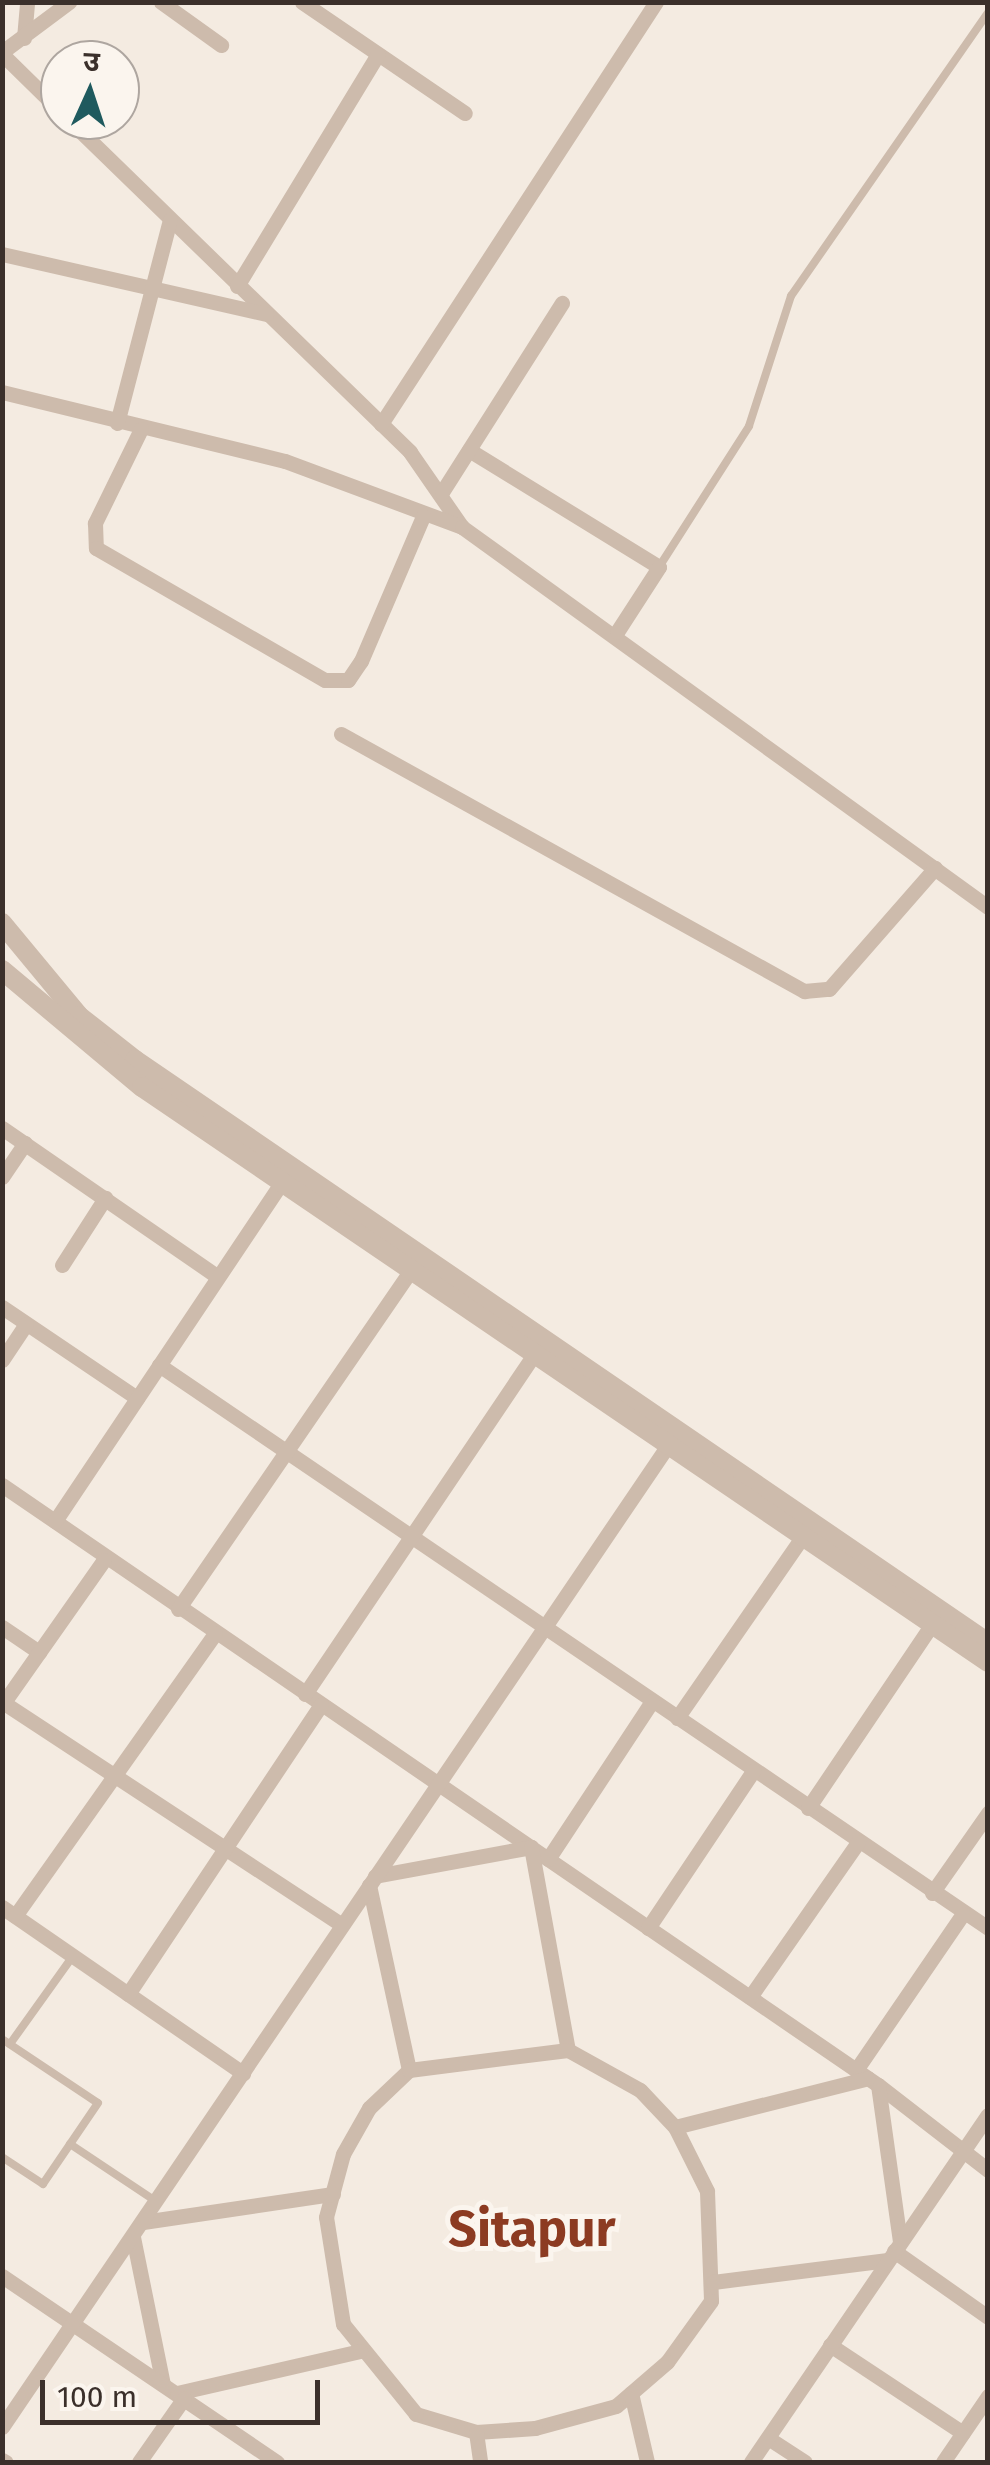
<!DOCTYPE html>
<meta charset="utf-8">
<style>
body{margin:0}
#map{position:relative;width:990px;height:2465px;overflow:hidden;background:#f4ebe1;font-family:"Fira Sans","Noto Sans Devanagari",sans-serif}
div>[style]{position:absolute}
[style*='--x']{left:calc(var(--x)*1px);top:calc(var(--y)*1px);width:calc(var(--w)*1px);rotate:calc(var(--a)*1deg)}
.service>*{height:8px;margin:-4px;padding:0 4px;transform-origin:4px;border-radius:4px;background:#cdbbac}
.minor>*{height:15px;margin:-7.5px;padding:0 7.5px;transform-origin:7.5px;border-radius:7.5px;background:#cdbbac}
.tertiary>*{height:20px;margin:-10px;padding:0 10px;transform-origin:10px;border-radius:10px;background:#cdbbac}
span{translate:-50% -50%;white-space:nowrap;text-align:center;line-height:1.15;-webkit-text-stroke:10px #fbf5ee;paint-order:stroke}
.town-label{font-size:50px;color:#8c3b22;font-weight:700}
.frame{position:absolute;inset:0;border:5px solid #3b302b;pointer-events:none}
.north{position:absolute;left:40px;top:40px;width:100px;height:100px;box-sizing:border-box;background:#fbf5ee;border:2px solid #aea6a0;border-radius:50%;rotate:3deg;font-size:28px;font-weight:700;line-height:40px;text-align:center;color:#3b302b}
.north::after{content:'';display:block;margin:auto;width:35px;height:45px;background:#1f5a5e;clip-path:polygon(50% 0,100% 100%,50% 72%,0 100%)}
.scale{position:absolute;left:40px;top:2380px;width:280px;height:45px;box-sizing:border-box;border:5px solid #3b302b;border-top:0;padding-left:12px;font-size:30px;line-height:35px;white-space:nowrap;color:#3b302b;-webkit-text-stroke:8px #fbf5ee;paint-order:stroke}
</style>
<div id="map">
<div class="service">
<div style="--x:659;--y:567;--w:167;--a:-57.4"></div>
<div style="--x:749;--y:426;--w:137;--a:-72.1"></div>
<div style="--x:791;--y:296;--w:345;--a:-55.2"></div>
<div style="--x:2;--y:2039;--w:115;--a:33.7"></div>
<div style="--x:98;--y:2103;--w:98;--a:124.2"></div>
<div style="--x:43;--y:2184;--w:49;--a:-146.6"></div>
<div style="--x:10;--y:2044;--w:108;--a:-54.4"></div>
<div style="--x:70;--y:2144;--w:101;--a:33.7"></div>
</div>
<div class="minor">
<div style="--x:161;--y:2;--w:74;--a:35.6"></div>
<div style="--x:302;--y:2;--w:197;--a:34.3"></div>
<div style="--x:24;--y:38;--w:36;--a:-85"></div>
<div style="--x:2;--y:52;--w:84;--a:-36.7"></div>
<div style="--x:2;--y:54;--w:81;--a:44.5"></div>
<div style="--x:69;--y:120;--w:476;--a:44.2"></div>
<div style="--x:410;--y:452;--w:91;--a:55.3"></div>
<div style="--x:2;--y:254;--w:271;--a:12.8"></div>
<div style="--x:237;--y:286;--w:271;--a:-58.7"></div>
<div style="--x:2;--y:392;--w:291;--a:13.7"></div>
<div style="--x:285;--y:461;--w:189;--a:20.4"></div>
<div style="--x:462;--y:527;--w:649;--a:35.85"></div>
<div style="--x:117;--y:423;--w:210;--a:-75.4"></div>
<div style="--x:381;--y:424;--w:504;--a:-56.91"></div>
<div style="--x:141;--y:429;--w:105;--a:116.1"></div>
<div style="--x:95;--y:523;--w:25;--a:88"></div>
<div style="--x:96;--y:548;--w:264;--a:30"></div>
<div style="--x:325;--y:680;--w:23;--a:0"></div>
<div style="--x:348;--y:680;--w:23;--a:-56"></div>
<div style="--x:361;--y:661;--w:158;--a:-66.8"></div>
<div style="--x:469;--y:450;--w:223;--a:31.6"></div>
<div style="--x:659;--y:567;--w:77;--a:122.9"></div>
<div style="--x:442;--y:492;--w:224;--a:-57.6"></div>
<div style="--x:341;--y:734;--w:530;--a:29.03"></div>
<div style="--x:804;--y:991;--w:25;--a:-5"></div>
<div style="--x:829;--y:989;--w:161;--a:-48.8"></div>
<div style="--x:2;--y:1128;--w:262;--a:34.6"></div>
<div style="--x:2;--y:1177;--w:41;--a:-55.9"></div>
<div style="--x:62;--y:1265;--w:80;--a:-57.3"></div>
<div style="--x:2;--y:1307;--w:163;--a:34"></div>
<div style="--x:2;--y:1360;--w:43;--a:-56.3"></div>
<div style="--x:159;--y:1365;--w:1002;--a:34.18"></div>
<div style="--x:2;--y:1485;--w:1062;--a:34.41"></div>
<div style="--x:878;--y:2085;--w:139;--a:37.7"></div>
<div style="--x:55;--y:1521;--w:407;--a:-56.2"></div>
<div style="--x:178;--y:1609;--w:409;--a:-55.5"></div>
<div style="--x:2;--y:1627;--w:45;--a:34"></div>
<div style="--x:305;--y:1694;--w:409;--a:-56"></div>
<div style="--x:4;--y:1703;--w:404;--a:33.3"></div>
<div style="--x:2;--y:1705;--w:177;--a:-54.9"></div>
<div style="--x:677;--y:1718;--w:221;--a:-55.3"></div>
<div style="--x:808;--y:1808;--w:222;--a:-56"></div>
<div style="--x:548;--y:1859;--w:189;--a:-56.6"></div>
<div style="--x:375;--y:1876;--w:159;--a:-10.5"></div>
<div style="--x:531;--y:1847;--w:206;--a:79.7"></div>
<div style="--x:369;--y:1885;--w:189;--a:77.8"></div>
<div style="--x:932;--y:1893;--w:98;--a:-55"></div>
<div style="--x:2;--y:1907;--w:293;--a:34.6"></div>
<div style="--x:15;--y:1916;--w:346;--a:-54.7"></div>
<div style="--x:648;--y:1928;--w:189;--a:-56.2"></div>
<div style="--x:128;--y:1994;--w:348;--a:-56.3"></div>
<div style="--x:750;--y:1997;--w:189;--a:-55.1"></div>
<div style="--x:568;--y:2050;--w:82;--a:29.1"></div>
<div style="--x:640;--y:2090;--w:51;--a:46.6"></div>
<div style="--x:675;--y:2127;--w:72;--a:63.4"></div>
<div style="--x:707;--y:2191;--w:110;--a:87.9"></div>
<div style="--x:711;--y:2301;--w:75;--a:125.8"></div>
<div style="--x:667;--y:2362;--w:67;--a:139.2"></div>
<div style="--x:616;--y:2406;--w:84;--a:164.8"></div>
<div style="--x:535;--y:2428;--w:59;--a:176.1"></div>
<div style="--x:476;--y:2432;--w:63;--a:-163.3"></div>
<div style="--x:416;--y:2414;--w:116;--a:-129"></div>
<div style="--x:343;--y:2324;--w:108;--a:-99"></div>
<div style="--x:326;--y:2217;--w:65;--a:-74.9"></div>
<div style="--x:343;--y:2154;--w:53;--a:-60.5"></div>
<div style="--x:369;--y:2108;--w:55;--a:-43.5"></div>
<div style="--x:409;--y:2070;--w:160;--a:-7.2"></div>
<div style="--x:856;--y:2070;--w:189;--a:-55.6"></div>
<div style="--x:878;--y:2085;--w:159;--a:82"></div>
<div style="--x:675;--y:2127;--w:199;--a:-14.2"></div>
<div style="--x:143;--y:2222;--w:192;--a:-8.4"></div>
<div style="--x:133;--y:2237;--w:150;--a:78.5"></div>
<div style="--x:894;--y:2251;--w:115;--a:35.1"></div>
<div style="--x:2;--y:2276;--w:332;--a:34.1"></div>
<div style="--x:713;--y:2282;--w:176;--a:-7.2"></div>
<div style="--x:830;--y:2345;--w:159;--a:33.5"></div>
<div style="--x:177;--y:2393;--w:188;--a:-12.9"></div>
<div style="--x:631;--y:2393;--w:71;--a:76.9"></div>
<div style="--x:2;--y:2427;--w:1187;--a:-55.85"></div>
<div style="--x:476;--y:2432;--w:30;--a:82"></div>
<div style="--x:768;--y:2438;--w:44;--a:33"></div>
<div style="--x:2;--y:2460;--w:4;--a:27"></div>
<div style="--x:139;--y:2462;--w:78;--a:-54.9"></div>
<div style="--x:751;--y:2462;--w:420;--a:-55.7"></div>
<div style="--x:943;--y:2462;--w:80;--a:-55.7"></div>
</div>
<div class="tertiary">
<div style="--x:2;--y:923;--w:121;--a:50.4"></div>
<div style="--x:79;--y:1016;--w:71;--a:38.2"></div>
<div style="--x:135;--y:1060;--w:1033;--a:34.35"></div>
<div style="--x:2;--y:970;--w:182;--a:39.9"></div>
<div style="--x:142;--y:1087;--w:1023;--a:34.2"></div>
</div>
<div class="town-label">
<span style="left:532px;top:2230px">Sitapur</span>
</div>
<div class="frame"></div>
<div class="north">उ</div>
<div class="scale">100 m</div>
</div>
